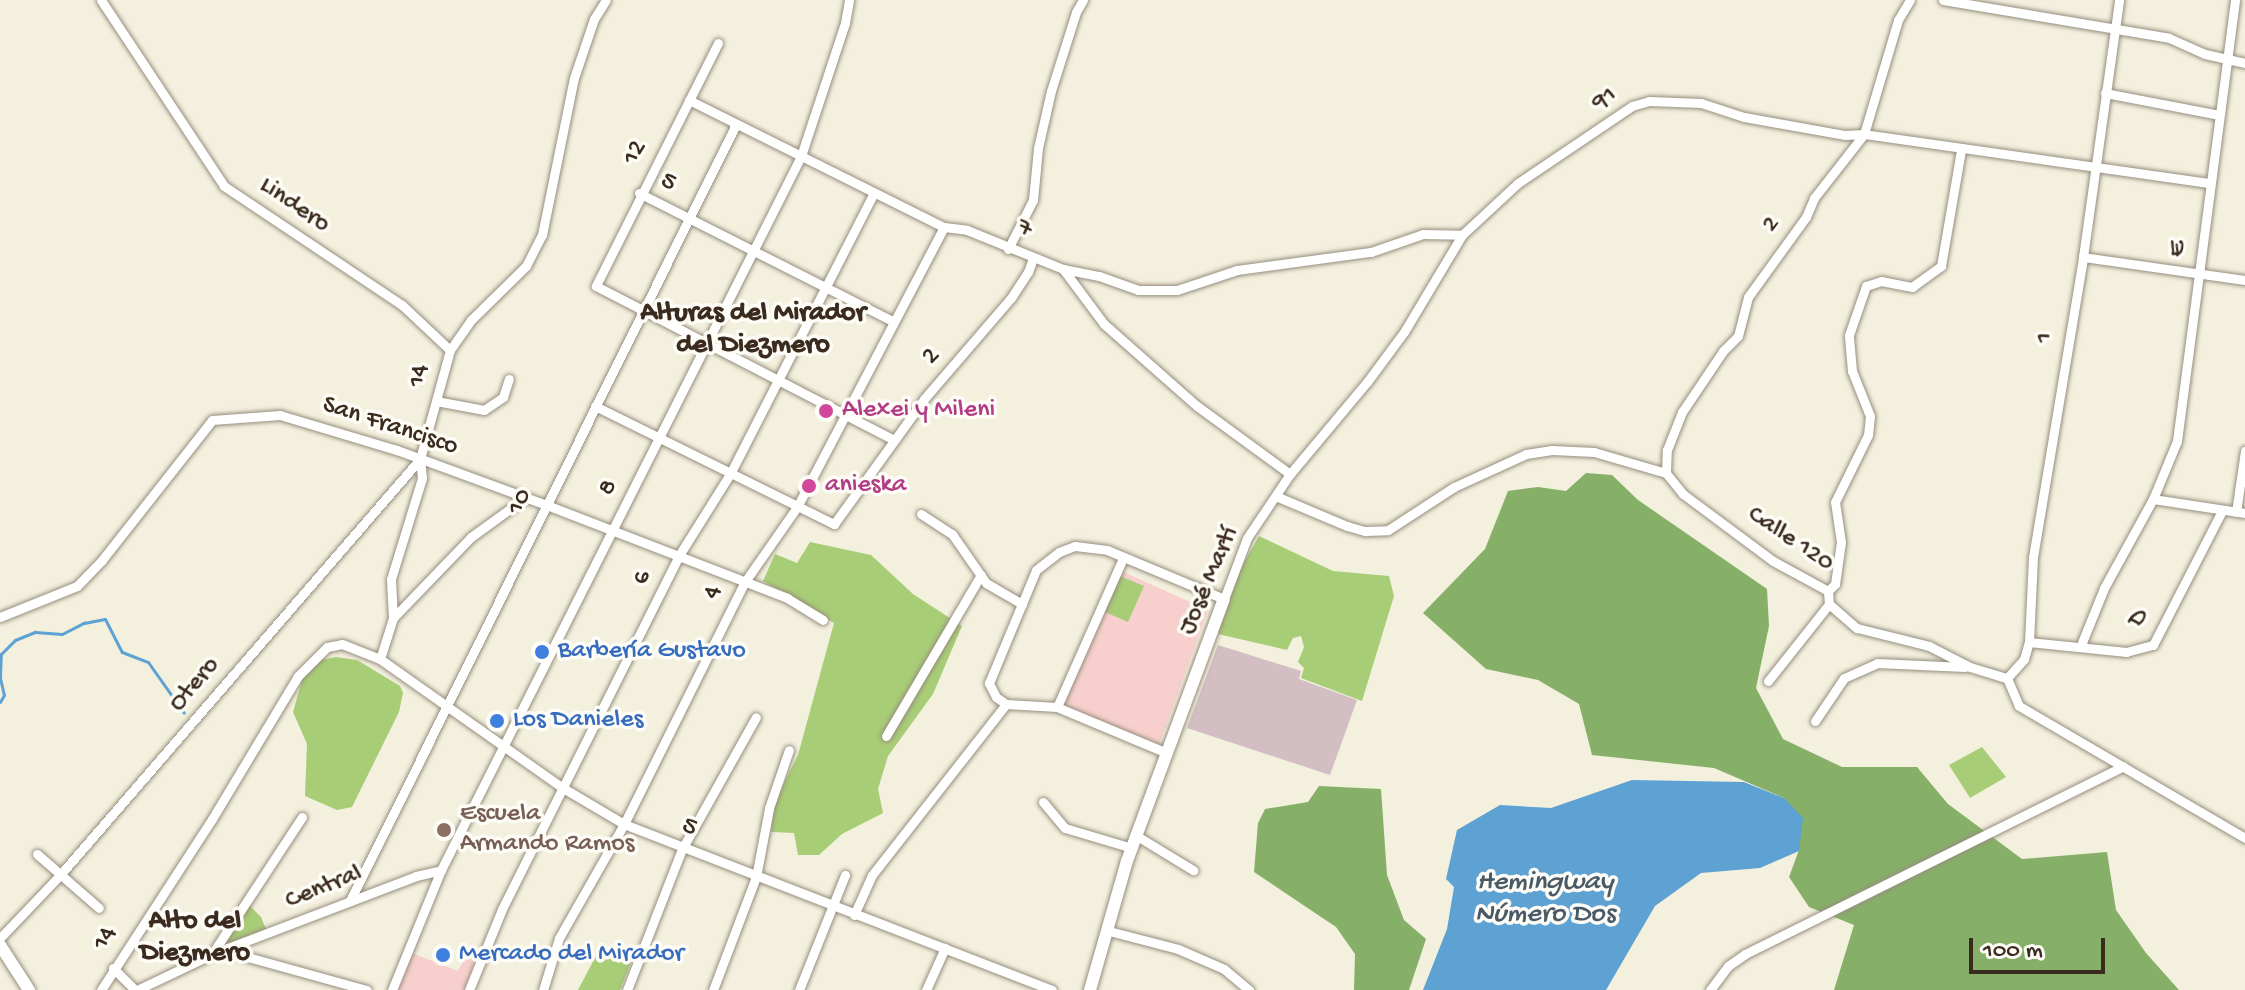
<!DOCTYPE html>
<meta charset="utf-8">
<style>
body{margin:0}
#map{position:relative;width:2245px;height:990px;overflow:hidden;background:#f3f0de;font-family:"Gochi Hand",sans-serif}
div>[style]{position:absolute}
[style*='--x']{left:calc(var(--x)*1px);top:calc(var(--y)*1px);width:calc(var(--w)*1px);rotate:calc(var(--a)*1deg)}
.built>*{inset:0;background:#f7d0cd}
.industrial>*{inset:0;background:#d2bec3}
.green>*{inset:0;background:#a8cd77}
.forest>*{inset:0;background:#86b068}
.water>*{inset:0;background:#5da2d2}
.stream>*{height:3px;margin:-1.5px;padding:0 1.5px;transform-origin:1.5px;border-radius:1.5px;background:#5da2d2}
.roads{filter:drop-shadow(0 0 2px #978d7e) drop-shadow(0 0 2px #978d7e)}
.street>*{height:9px;margin:-4.5px;padding:0 4.5px;transform-origin:4.5px;border-radius:4.5px;background:#fff}
.secondary>*{height:12px;margin:-6px;padding:0 6px;transform-origin:6px;border-radius:6px;background:#fff}
.dots>*{width:22px;height:22px;translate:-50% -50%;box-sizing:border-box;border:4px solid #fdfcf7;border-radius:50%}
span{translate:-50% -50%;white-space:nowrap;text-align:center;line-height:1.15;-webkit-text-stroke:7px #fdfcf7;paint-order:stroke}
.street-label{font-size:26px;color:#3b2a1e}
.hotel-label{font-size:26px;color:#b23c85}
.left{translate:0 -50%;text-align:left}
.shop-label{font-size:26px;color:#366cbe}
.education-label{font-size:26px;color:#785e54}
.neighbourhood-label{font-size:28px;color:#3b2a1e;font-weight:700}
.water-label{font-size:28px;color:#495a66;font-style:italic}
.scale{position:absolute;left:1969px;top:938px;width:136px;height:36px;box-sizing:border-box;border:4px solid #3b2a1e;border-top:0;padding-left:10px;font-size:24px;line-height:28px;white-space:nowrap;color:#3b2a1e;-webkit-text-stroke:6px #fdfcf7;paint-order:stroke}
</style>
<div id="map">
<div class="built">
<div style="clip-path:polygon(1119px 570px,1208px 610px,1159px 745px,1062px 706px)"></div>
<div style="clip-path:polygon(470px 949px,477px 949px,477px 953px,465px 990px,395px 990px,412px 953px,458px 971px)"></div>
</div>
<div class="industrial">
<div style="clip-path:polygon(1218px 645px,1301px 671px,1299px 679px,1357px 700px,1330px 775px,1187px 728px)"></div>
</div>
<div class="green">
<div style="clip-path:polygon(1259px 536px,1333px 571px,1389px 576px,1394px 596px,1362px 701px,1301px 678px,1304px 668px,1298px 662px,1304px 647px,1301px 636px,1293px 638px,1287px 650px,1218px 634px,1233px 582px)"></div>
<div style="clip-path:polygon(810px 542px,871px 555px,913px 594px,962px 626px,933px 694px,888px 756px,878px 789px,883px 813px,842px 834px,819px 855px,798px 855px,794px 833px,771px 832px,775px 801px,798px 755px,834px 623px,763px 581px,775px 554px,797px 563px)"></div>
<div style="clip-path:polygon(1120px 576px,1144px 586px,1128px 622px,1105px 612px)"></div>
<div style="clip-path:polygon(336px 657px,357px 660px,400px 686px,403px 693px,399px 712px,352px 807px,337px 810px,305px 796px,307px 744px,293px 712px,302px 680px,321px 660px)"></div>
<div style="clip-path:polygon(1982px 747px,2006px 777px,1970px 798px,1949px 765px)"></div>
<div style="clip-path:polygon(249px 905px,261px 917px,266px 929px,231px 945px,226px 939px)"></div>
<div style="clip-path:polygon(600px 948px,632px 960px,620px 990px,578px 990px)"></div>
</div>
<div class="forest">
<div style="clip-path:polygon(1586px 473px,1612px 475px,1638px 500px,1767px 589px,1769px 626px,1756px 688px,1783px 739px,1842px 767px,1917px 767px,1948px 804px,2022px 859px,2107px 852px,2116px 910px,2146px 953px,2179px 990px,1834px 990px,1854px 925px,1809px 907px,1789px 877px,1799px 850px,1784px 798px,1714px 768px,1592px 755px,1579px 704px,1538px 680px,1486px 669px,1423px 613px,1485px 549px,1508px 491px,1538px 487px,1566px 491px)"></div>
<div style="clip-path:polygon(1319px 786px,1381px 789px,1387px 875px,1404px 920px,1426px 939px,1409px 990px,1354px 990px,1355px 954px,1336px 927px,1254px 872px,1258px 823px,1265px 809px,1308px 802px)"></div>
</div>
<div class="water">
<div style="clip-path:polygon(1632px 780px,1744px 782px,1784px 798px,1803px 818px,1799px 851px,1760px 868px,1701px 873px,1655px 906px,1606px 990px,1423px 990px,1447px 929px,1454px 887px,1446px 879px,1457px 830px,1500px 805px,1551px 808px)"></div>
</div>
<div class="stream">
<div style="--x:0;--y:677;--w:23;--a:-88"></div>
<div style="--x:1;--y:654;--w:20;--a:-45"></div>
<div style="--x:15;--y:640;--w:22;--a:-22"></div>
<div style="--x:35;--y:632;--w:27;--a:4"></div>
<div style="--x:62;--y:634;--w:25;--a:-27"></div>
<div style="--x:84;--y:623;--w:21;--a:-11"></div>
<div style="--x:105;--y:619;--w:37;--a:63"></div>
<div style="--x:122;--y:652;--w:28;--a:21"></div>
<div style="--x:148;--y:662;--w:62;--a:54.8"></div>
<div style="--x:0;--y:678;--w:17;--a:77"></div>
<div style="--x:4;--y:695;--w:8;--a:120"></div>
</div>
<div class="roads">
<div class="street">
<div style="--x:101;--y:0;--w:223;--a:56.5"></div>
<div style="--x:224;--y:186;--w:214;--a:33.8"></div>
<div style="--x:402;--y:305;--w:66;--a:43.2"></div>
<div style="--x:1943;--y:0;--w:229;--a:9.5"></div>
<div style="--x:2169;--y:38;--w:39;--a:24"></div>
<div style="--x:2205;--y:54;--w:41;--a:12.7"></div>
<div style="--x:718;--y:43;--w:272;--a:116.7"></div>
<div style="--x:596;--y:286;--w:335;--a:27.3"></div>
<div style="--x:2105;--y:93;--w:116;--a:10.9"></div>
<div style="--x:689;--y:100;--w:285;--a:26.5"></div>
<div style="--x:944;--y:227;--w:23;--a:7"></div>
<div style="--x:967;--y:230;--w:104;--a:22.1"></div>
<div style="--x:1063;--y:269;--w:37;--a:11"></div>
<div style="--x:1099;--y:276;--w:41;--a:19.7"></div>
<div style="--x:1138;--y:290;--w:39;--a:0"></div>
<div style="--x:1177;--y:290;--w:63;--a:-18.4"></div>
<div style="--x:1237;--y:270;--w:135;--a:-7.7"></div>
<div style="--x:1371;--y:252;--w:55;--a:-19.1"></div>
<div style="--x:1423;--y:234;--w:39;--a:1"></div>
<div style="--x:639;--y:193;--w:284;--a:26.8"></div>
<div style="--x:1008;--y:249;--w:55;--a:-63"></div>
<div style="--x:1033;--y:200;--w:52;--a:-84.5"></div>
<div style="--x:1038;--y:148;--w:58;--a:-77.2"></div>
<div style="--x:1051;--y:91;--w:83;--a:-72.4"></div>
<div style="--x:1076;--y:12;--w:14;--a:-60"></div>
<div style="--x:2083;--y:257;--w:164;--a:8.1"></div>
<div style="--x:1063;--y:269;--w:69;--a:53.3"></div>
<div style="--x:1104;--y:324;--w:124;--a:41.4"></div>
<div style="--x:1197;--y:406;--w:115;--a:36.2"></div>
<div style="--x:436;--y:401;--w:49;--a:10.6"></div>
<div style="--x:484;--y:410;--w:23;--a:-34"></div>
<div style="--x:503;--y:397;--w:19;--a:-72"></div>
<div style="--x:595;--y:406;--w:267;--a:26.3"></div>
<div style="--x:834;--y:524;--w:154;--a:-54.2"></div>
<div style="--x:924;--y:399;--w:133;--a:-49.3"></div>
<div style="--x:1011;--y:298;--w:31;--a:-57"></div>
<div style="--x:1028;--y:272;--w:15;--a:-70"></div>
<div style="--x:1666;--y:473;--w:23;--a:-88"></div>
<div style="--x:1667;--y:450;--w:41;--a:-68.5"></div>
<div style="--x:1682;--y:412;--w:73;--a:-56.1"></div>
<div style="--x:1723;--y:351;--w:21;--a:-45"></div>
<div style="--x:1738;--y:336;--w:40;--a:-75.6"></div>
<div style="--x:1748;--y:297;--w:99;--a:-54.1"></div>
<div style="--x:1806;--y:217;--w:21;--a:-67"></div>
<div style="--x:1814;--y:198;--w:81;--a:-52"></div>
<div style="--x:1864;--y:134;--w:119;--a:-73.4"></div>
<div style="--x:1898;--y:20;--w:23;--a:-59"></div>
<div style="--x:1278;--y:497;--w:75;--a:22.8"></div>
<div style="--x:1347;--y:526;--w:19;--a:16"></div>
<div style="--x:1365;--y:531;--w:23;--a:-2"></div>
<div style="--x:1388;--y:530;--w:79;--a:-33.1"></div>
<div style="--x:1454;--y:487;--w:79;--a:-24.6"></div>
<div style="--x:1526;--y:454;--w:26;--a:-9"></div>
<div style="--x:1552;--y:450;--w:42;--a:2.7"></div>
<div style="--x:1594;--y:452;--w:75;--a:16.3"></div>
<div style="--x:1666;--y:473;--w:27;--a:51"></div>
<div style="--x:1683;--y:494;--w:112;--a:36.7"></div>
<div style="--x:1773;--y:561;--w:63;--a:28.6"></div>
<div style="--x:1828;--y:591;--w:13;--a:86"></div>
<div style="--x:1829;--y:604;--w:37;--a:41"></div>
<div style="--x:1857;--y:628;--w:74;--a:14"></div>
<div style="--x:1929;--y:646;--w:46;--a:27.1"></div>
<div style="--x:1970;--y:667;--w:39;--a:17"></div>
<div style="--x:2007;--y:678;--w:30;--a:67"></div>
<div style="--x:2019;--y:706;--w:262;--a:30.3"></div>
<div style="--x:2153;--y:499;--w:93;--a:8.7"></div>
<div style="--x:2236;--y:512;--w:62;--a:-81.6"></div>
<div style="--x:921;--y:514;--w:37;--a:33"></div>
<div style="--x:952;--y:534;--w:60;--a:55.2"></div>
<div style="--x:986;--y:583;--w:42;--a:30.3"></div>
<div style="--x:1828;--y:591;--w:10;--a:-45"></div>
<div style="--x:1835;--y:584;--w:42;--a:-81.9"></div>
<div style="--x:1841;--y:542;--w:40;--a:-98.5"></div>
<div style="--x:1835;--y:502;--w:75;--a:-63.8"></div>
<div style="--x:1868;--y:435;--w:19;--a:-84"></div>
<div style="--x:1870;--y:416;--w:48;--a:-111.8"></div>
<div style="--x:1852;--y:371;--w:36;--a:-95"></div>
<div style="--x:1849;--y:335;--w:52;--a:-70.9"></div>
<div style="--x:1866;--y:286;--w:16;--a:-18"></div>
<div style="--x:1881;--y:281;--w:32;--a:11"></div>
<div style="--x:1912;--y:287;--w:36;--a:-36"></div>
<div style="--x:1941;--y:266;--w:118;--a:-80.2"></div>
<div style="--x:0;--y:617;--w:83;--a:-21.9"></div>
<div style="--x:77;--y:586;--w:36;--a:-46"></div>
<div style="--x:102;--y:560;--w:178;--a:-51.8"></div>
<div style="--x:212;--y:420;--w:68;--a:-4.2"></div>
<div style="--x:280;--y:415;--w:122;--a:16.7"></div>
<div style="--x:397;--y:450;--w:157;--a:20.2"></div>
<div style="--x:544;--y:504;--w:261;--a:21.1"></div>
<div style="--x:787;--y:598;--w:42;--a:31.4"></div>
<div style="--x:393;--y:618;--w:112;--a:-46.1"></div>
<div style="--x:471;--y:537;--w:68;--a:-36"></div>
<div style="--x:2029;--y:642;--w:98;--a:5.9"></div>
<div style="--x:2126;--y:652;--w:28;--a:-15"></div>
<div style="--x:2153;--y:645;--w:151;--a:-62.8"></div>
<div style="--x:2081;--y:645;--w:61;--a:-68"></div>
<div style="--x:2104;--y:588;--w:102;--a:-61.2"></div>
<div style="--x:2153;--y:499;--w:63;--a:-67.5"></div>
<div style="--x:2177;--y:441;--w:445;--a:-82.5"></div>
<div style="--x:380;--y:659;--w:43;--a:-72.4"></div>
<div style="--x:393;--y:618;--w:39;--a:-93"></div>
<div style="--x:391;--y:579;--w:106;--a:-72.9"></div>
<div style="--x:422;--y:478;--w:19;--a:-96"></div>
<div style="--x:420;--y:459;--w:113;--a:-74.6"></div>
<div style="--x:450;--y:350;--w:37;--a:-55"></div>
<div style="--x:471;--y:320;--w:77;--a:-44.5"></div>
<div style="--x:526;--y:266;--w:35;--a:-63"></div>
<div style="--x:542;--y:235;--w:160;--a:-78.5"></div>
<div style="--x:574;--y:78;--w:62;--a:-71.3"></div>
<div style="--x:594;--y:19;--w:22;--a:-58"></div>
<div style="--x:2007;--y:678;--w:25;--a:-48"></div>
<div style="--x:2024;--y:659;--w:18;--a:-74"></div>
<div style="--x:2029;--y:642;--w:85;--a:-87.3"></div>
<div style="--x:2033;--y:557;--w:304;--a:-80.5"></div>
<div style="--x:2083;--y:257;--w:260;--a:-82"></div>
<div style="--x:1768;--y:681;--w:98;--a:-51.6"></div>
<div style="--x:1057;--y:707;--w:163;--a:-66.1"></div>
<div style="--x:1815;--y:721;--w:52;--a:-56"></div>
<div style="--x:1844;--y:678;--w:36;--a:-24"></div>
<div style="--x:1877;--y:663;--w:88;--a:2.6"></div>
<div style="--x:886;--y:736;--w:187;--a:-59.5"></div>
<div style="--x:1167;--y:753;--w:119;--a:-157.3"></div>
<div style="--x:1057;--y:707;--w:51;--a:-176.6"></div>
<div style="--x:1006;--y:704;--w:12;--a:-145"></div>
<div style="--x:996;--y:697;--w:16;--a:-117"></div>
<div style="--x:989;--y:683;--w:122;--a:-67.4"></div>
<div style="--x:1036;--y:570;--w:29;--a:-38"></div>
<div style="--x:1059;--y:552;--w:17;--a:-21"></div>
<div style="--x:1075;--y:546;--w:32;--a:7"></div>
<div style="--x:1107;--y:550;--w:127;--a:22.7"></div>
<div style="--x:1224;--y:599;--w:65;--a:-69.3"></div>
<div style="--x:1247;--y:538;--w:77;--a:-56.1"></div>
<div style="--x:1290;--y:474;--w:120;--a:-50.1"></div>
<div style="--x:1367;--y:382;--w:62;--a:-53.5"></div>
<div style="--x:1404;--y:332;--w:113;--a:-59.1"></div>
<div style="--x:1462;--y:235;--w:76;--a:-42.9"></div>
<div style="--x:1518;--y:183;--w:138;--a:-34"></div>
<div style="--x:1632;--y:106;--w:18;--a:-16"></div>
<div style="--x:1649;--y:101;--w:52;--a:2.2"></div>
<div style="--x:1701;--y:103;--w:45;--a:18"></div>
<div style="--x:1744;--y:117;--w:103;--a:10.1"></div>
<div style="--x:1845;--y:135;--w:19;--a:-3"></div>
<div style="--x:1864;--y:134;--w:349;--a:8.1"></div>
<div style="--x:1043;--y:802;--w:34;--a:50"></div>
<div style="--x:1065;--y:828;--w:70;--a:16.6"></div>
<div style="--x:1137;--y:836;--w:66;--a:31.3"></div>
<div style="--x:37;--y:854;--w:82;--a:41.1"></div>
<div style="--x:350;--y:901;--w:868;--a:-63.58"></div>
<div style="--x:854;--y:915;--w:44;--a:-65.8"></div>
<div style="--x:872;--y:875;--w:217;--a:-51.9"></div>
<div style="--x:1109;--y:931;--w:71;--a:14.6"></div>
<div style="--x:1178;--y:949;--w:50;--a:23.5"></div>
<div style="--x:1224;--y:969;--w:33;--a:40"></div>
<div style="--x:0;--y:938;--w:87;--a:-46.4"></div>
<div style="--x:60;--y:875;--w:550;--a:-49.13"></div>
<div style="--x:226;--y:951;--w:146;--a:15.5"></div>
<div style="--x:212;--y:954;--w:164;--a:-56.7"></div>
<div style="--x:113;--y:968;--w:31;--a:45"></div>
<div style="--x:101;--y:990;--w:204;--a:-57"></div>
<div style="--x:212;--y:819;--w:167;--a:-59"></div>
<div style="--x:298;--y:676;--w:41;--a:-45"></div>
<div style="--x:327;--y:647;--w:15;--a:-11"></div>
<div style="--x:342;--y:644;--w:41;--a:21.5"></div>
<div style="--x:380;--y:659;--w:224;--a:35.2"></div>
<div style="--x:563;--y:788;--w:71;--a:30.5"></div>
<div style="--x:624;--y:824;--w:459;--a:21.2"></div>
<div style="--x:137;--y:990;--w:83;--a:-25.6"></div>
<div style="--x:212;--y:954;--w:218;--a:-20.9"></div>
<div style="--x:416;--y:876;--w:26;--a:-13"></div>
<div style="--x:392;--y:990;--w:130;--a:-67.8"></div>
<div style="--x:441;--y:870;--w:800;--a:-63.24"></div>
<div style="--x:801;--y:156;--w:140;--a:-71.7"></div>
<div style="--x:845;--y:23;--w:23;--a:-80"></div>
<div style="--x:469;--y:990;--w:87;--a:-67.8"></div>
<div style="--x:502;--y:909;--w:394;--a:-63.4"></div>
<div style="--x:678;--y:557;--w:98;--a:-57.9"></div>
<div style="--x:730;--y:474;--w:314;--a:-62.9"></div>
<div style="--x:543;--y:990;--w:54;--a:-72.9"></div>
<div style="--x:559;--y:938;--w:131;--a:-60.3"></div>
<div style="--x:624;--y:824;--w:269;--a:-63.5"></div>
<div style="--x:744;--y:583;--w:93;--a:-55.1"></div>
<div style="--x:797;--y:507;--w:316;--a:-62.3"></div>
<div style="--x:627;--y:990;--w:151;--a:-68.7"></div>
<div style="--x:682;--y:849;--w:151;--a:-60.7"></div>
<div style="--x:713;--y:990;--w:121;--a:-69.2"></div>
<div style="--x:756;--y:877;--w:70;--a:-79.3"></div>
<div style="--x:769;--y:808;--w:61;--a:-71"></div>
<div style="--x:799;--y:990;--w:124;--a:-68.2"></div>
<div style="--x:926;--y:990;--w:46;--a:-65.7"></div>
<div style="--x:1710;--y:990;--w:30;--a:-53"></div>
<div style="--x:1728;--y:966;--w:21;--a:-35"></div>
<div style="--x:1745;--y:954;--w:422;--a:-26.4"></div>
</div>
<div class="secondary">
<div style="--x:0;--y:945;--w:54;--a:57.2"></div>
<div style="--x:1090;--y:990;--w:134;--a:-74"></div>
<div style="--x:1127;--y:861;--w:279;--a:-69.7"></div>
</div>
</div>
<div class="dots">
<div style="left:826px;top:411px;background:#d1479c"></div>
<div style="left:809px;top:486px;background:#d1479c"></div>
<div style="left:542px;top:652px;background:#3f7fe0"></div>
<div style="left:497px;top:721px;background:#3f7fe0"></div>
<div style="left:444px;top:830px;background:#8d6e63"></div>
<div style="left:443px;top:955px;background:#3f7fe0"></div>
</div>
<div class="street-label">
<span style="left:1605px;top:100px;rotate:-33deg">91</span>
<span style="left:636px;top:153px;rotate:-62deg">12</span>
<span style="left:668px;top:183px;rotate:26deg">5</span>
<span style="left:294px;top:206px;rotate:34deg">Lindero</span>
<span style="left:1772px;top:225px;rotate:-53deg">2</span>
<span style="left:1024px;top:230px;rotate:23deg">7</span>
<span style="left:2179px;top:249px;rotate:-83deg">E</span>
<span style="left:2046px;top:338px;rotate:-80deg">1</span>
<span style="left:932px;top:357px;rotate:-50deg">2</span>
<span style="left:420px;top:376px;rotate:-75deg">14</span>
<span style="left:390px;top:427px;rotate:18deg">San Francisco</span>
<span style="left:609px;top:488px;rotate:-63deg">8</span>
<span style="left:521px;top:502px;rotate:-64deg">10</span>
<span style="left:1790px;top:540px;rotate:34deg">Calle 120</span>
<span style="left:643px;top:578px;rotate:-64deg">6</span>
<span style="left:1210px;top:581px;rotate:-67deg">José Martí</span>
<span style="left:714px;top:593px;rotate:-64deg">4</span>
<span style="left:2140px;top:619px;rotate:-53deg">D</span>
<span style="left:195px;top:685px;rotate:-49deg">Otero</span>
<span style="left:689px;top:828px;rotate:22deg">5</span>
<span style="left:324px;top:888px;rotate:-22deg">Central</span>
<span style="left:106px;top:939px;rotate:-57deg">14</span>
</div>
<div class="hotel-label">
<span class="left" style="left:842px;top:411px">Alexei y Mileni</span>
<span class="left" style="left:825px;top:486px">anieska</span>
</div>
<div class="shop-label">
<span class="left" style="left:558px;top:652px">Barbería Gustavo</span>
<span class="left" style="left:513px;top:721px">Los Danieles</span>
<span class="left" style="left:459px;top:955px">Mercado del Mirador</span>
</div>
<div class="education-label">
<span class="left" style="left:460px;top:830px">Escuela<br>Armando Ramos</span>
</div>
<div class="neighbourhood-label">
<span style="left:753px;top:330px">Alturas del Mirador<br>del Diezmero</span>
<span style="left:195px;top:938px">Alto del<br>Diezmero</span>
</div>
<div class="water-label">
<span style="left:1545px;top:899px">Hemingway<br>Número Dos</span>
</div>
<div class="scale">100 m</div>
</div>
